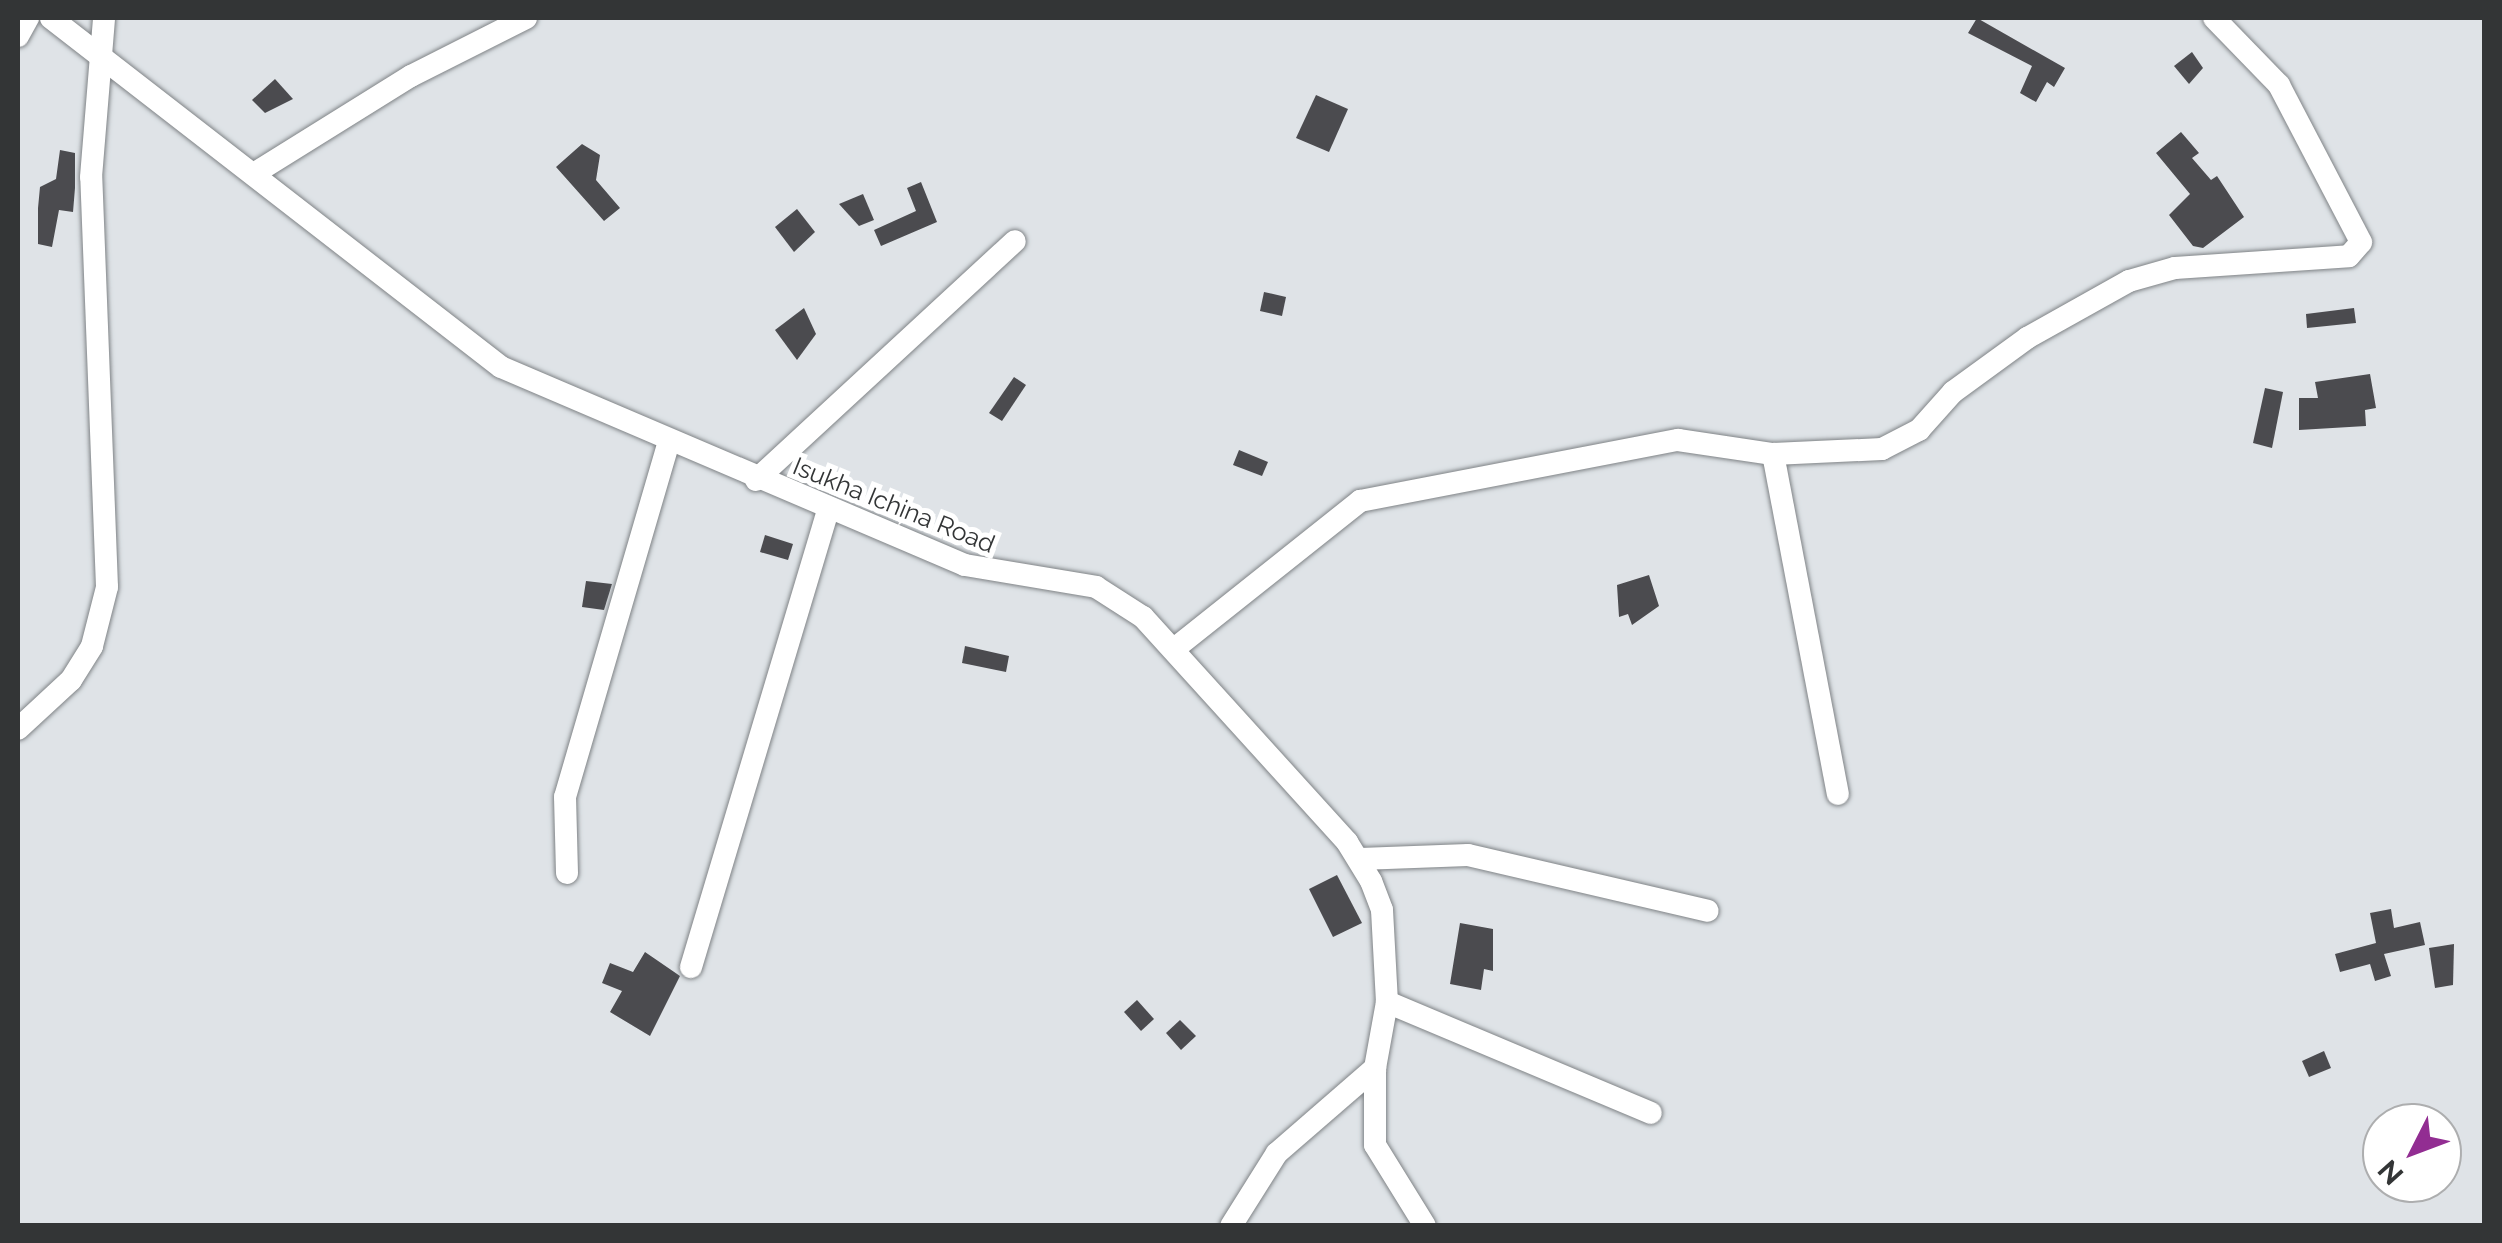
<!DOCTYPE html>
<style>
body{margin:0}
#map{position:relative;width:2502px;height:1243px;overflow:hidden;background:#dfe3e7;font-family:Raleway,sans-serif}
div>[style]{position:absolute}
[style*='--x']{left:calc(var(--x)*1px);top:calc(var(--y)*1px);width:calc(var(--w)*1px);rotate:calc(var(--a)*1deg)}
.building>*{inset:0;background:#4b4b4f}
.roads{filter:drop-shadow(0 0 2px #7f8386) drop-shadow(0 0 2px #7f8386)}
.minor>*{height:22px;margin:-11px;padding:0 11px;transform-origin:11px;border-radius:11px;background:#fff}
span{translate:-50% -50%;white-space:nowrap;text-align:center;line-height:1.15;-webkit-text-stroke:10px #fff;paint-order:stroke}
.street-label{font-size:25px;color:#333536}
.frame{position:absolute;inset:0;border:20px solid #333536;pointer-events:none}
.north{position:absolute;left:2362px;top:1103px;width:100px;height:100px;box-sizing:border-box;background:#fff;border:2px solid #adaeaf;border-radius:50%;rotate:228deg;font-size:28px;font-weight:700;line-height:40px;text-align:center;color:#333536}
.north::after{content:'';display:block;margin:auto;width:35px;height:45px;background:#922d92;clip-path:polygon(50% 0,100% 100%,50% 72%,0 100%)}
</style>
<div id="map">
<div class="building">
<div style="clip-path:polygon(1977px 18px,2065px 68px,2054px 87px,2047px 82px,2036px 102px,2020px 93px,2032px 66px,1968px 33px)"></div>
<div style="clip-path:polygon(2192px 52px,2203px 68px,2189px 84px,2174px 66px)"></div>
<div style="clip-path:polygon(275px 79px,293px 99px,265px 113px,252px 100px)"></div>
<div style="clip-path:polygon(1316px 95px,1348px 109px,1329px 152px,1296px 138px)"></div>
<div style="clip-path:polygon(2181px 132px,2199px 153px,2192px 158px,2211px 180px,2217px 176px,2244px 217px,2203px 248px,2193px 246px,2169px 215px,2190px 194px,2156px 153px)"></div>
<div style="clip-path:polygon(582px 144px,600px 155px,596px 180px,620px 208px,604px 221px,556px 167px)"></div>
<div style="clip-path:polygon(60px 150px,75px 153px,75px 188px,73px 212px,59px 210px,52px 247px,38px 244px,38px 208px,40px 187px,56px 179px)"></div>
<div style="clip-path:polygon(921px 182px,937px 222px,881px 246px,874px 230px,916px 211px,907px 188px)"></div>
<div style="clip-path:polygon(863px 194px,874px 220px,859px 226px,839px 204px)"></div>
<div style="clip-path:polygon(797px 209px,815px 232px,794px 252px,775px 227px)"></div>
<div style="clip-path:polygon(1264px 292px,1286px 297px,1282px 316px,1260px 311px)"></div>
<div style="clip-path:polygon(804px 308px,816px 334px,797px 360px,775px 330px)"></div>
<div style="clip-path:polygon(2354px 308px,2356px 323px,2307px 328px,2306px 314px)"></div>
<div style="clip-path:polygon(2370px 374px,2376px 408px,2365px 410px,2366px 426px,2299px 430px,2299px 398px,2318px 398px,2315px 382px)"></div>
<div style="clip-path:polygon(1014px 377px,1026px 385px,1002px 421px,989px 413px)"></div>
<div style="clip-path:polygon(2265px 388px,2283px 392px,2272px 448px,2253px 443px)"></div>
<div style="clip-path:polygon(1239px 450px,1268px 462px,1262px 476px,1233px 465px)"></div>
<div style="clip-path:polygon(765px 535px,793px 544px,788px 560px,760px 552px)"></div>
<div style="clip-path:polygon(1649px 575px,1659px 606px,1632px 625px,1628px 614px,1619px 617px,1617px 585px)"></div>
<div style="clip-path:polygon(586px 581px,612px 584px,604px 610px,582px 607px)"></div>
<div style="clip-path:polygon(965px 646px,1009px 656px,1006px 672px,962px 663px)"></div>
<div style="clip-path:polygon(1337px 875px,1362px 923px,1333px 937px,1309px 889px)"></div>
<div style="clip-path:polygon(2391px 909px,2394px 928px,2420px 922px,2425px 945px,2384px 954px,2391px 976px,2375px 981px,2370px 964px,2340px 972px,2335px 954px,2376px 943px,2370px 913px)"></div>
<div style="clip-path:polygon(1460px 923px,1493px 929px,1493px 971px,1484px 969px,1481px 990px,1450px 984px)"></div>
<div style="clip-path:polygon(2454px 944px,2453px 985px,2435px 988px,2429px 948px)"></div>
<div style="clip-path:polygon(645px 952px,680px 976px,650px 1036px,610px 1012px,622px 991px,602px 983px,610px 963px,633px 972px)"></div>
<div style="clip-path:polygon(1137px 1000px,1154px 1019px,1141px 1031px,1124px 1012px)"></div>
<div style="clip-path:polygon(1180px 1020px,1196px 1036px,1181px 1050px,1166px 1033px)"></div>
<div style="clip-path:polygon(2324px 1051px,2331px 1068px,2309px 1077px,2302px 1061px)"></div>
</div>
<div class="roads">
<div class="minor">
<div style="--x:51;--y:18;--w:569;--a:37.8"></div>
<div style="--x:501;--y:367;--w:504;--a:23.11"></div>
<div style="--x:965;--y:565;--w:133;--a:9.5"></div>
<div style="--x:1096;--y:587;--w:56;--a:32.6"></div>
<div style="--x:1143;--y:617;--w:304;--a:47.8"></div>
<div style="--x:1347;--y:842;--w:46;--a:58.4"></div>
<div style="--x:1371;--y:881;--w:31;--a:69"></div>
<div style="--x:1382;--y:910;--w:92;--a:86.9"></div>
<div style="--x:1387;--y:1002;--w:67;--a:100.3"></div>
<div style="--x:1375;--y:1068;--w:77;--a:90"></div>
<div style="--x:1375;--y:1145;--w:95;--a:58.3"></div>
<div style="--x:18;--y:36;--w:21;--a:-61"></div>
<div style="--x:255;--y:173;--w:184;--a:-31.9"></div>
<div style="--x:411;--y:76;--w:129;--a:-26.8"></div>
<div style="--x:1773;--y:454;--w:346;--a:79.2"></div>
<div style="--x:756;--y:480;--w:352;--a:-42.7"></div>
<div style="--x:1174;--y:649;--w:238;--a:-38.5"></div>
<div style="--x:1360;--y:501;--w:324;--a:-10.9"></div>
<div style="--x:1678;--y:440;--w:96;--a:8.4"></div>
<div style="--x:1773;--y:454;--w:109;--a:-2.6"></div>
<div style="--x:1882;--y:449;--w:42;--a:-27.2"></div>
<div style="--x:1919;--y:430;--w:51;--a:-48.2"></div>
<div style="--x:1953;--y:392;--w:92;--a:-36.1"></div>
<div style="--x:2027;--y:338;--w:117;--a:-29.2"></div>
<div style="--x:2129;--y:281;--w:48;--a:-15.8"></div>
<div style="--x:2175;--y:268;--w:174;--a:-3.9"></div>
<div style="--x:2349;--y:256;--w:18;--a:-49"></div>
<div style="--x:2361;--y:242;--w:177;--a:-117.6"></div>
<div style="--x:2279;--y:85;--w:93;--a:-134.1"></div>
<div style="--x:18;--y:729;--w:72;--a:-42.8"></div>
<div style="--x:71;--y:680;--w:40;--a:-58"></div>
<div style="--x:92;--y:646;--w:61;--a:-75.7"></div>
<div style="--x:107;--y:587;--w:410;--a:-92.2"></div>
<div style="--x:91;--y:177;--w:160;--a:-85.3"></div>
<div style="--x:1360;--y:859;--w:108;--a:-2.1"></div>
<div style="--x:1468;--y:855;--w:246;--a:13.1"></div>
<div style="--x:567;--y:873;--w:76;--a:-91.5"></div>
<div style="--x:565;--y:797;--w:371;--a:-73.7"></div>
<div style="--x:691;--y:967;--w:478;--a:-73.3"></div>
<div style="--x:1387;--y:1002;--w:286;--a:22.8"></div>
<div style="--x:1231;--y:1226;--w:86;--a:-57.8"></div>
<div style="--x:1277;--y:1153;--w:130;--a:-40.9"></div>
</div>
</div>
<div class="street-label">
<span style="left:894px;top:505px;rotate:22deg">Isukha Ichina Road</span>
</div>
<div class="frame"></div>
<div class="north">N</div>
</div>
